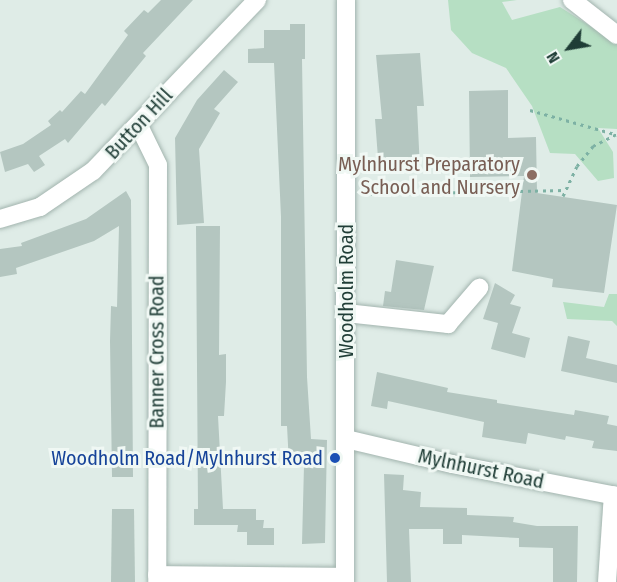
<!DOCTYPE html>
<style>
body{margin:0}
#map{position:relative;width:617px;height:582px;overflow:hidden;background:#dfece7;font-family:"Fira Sans Condensed",sans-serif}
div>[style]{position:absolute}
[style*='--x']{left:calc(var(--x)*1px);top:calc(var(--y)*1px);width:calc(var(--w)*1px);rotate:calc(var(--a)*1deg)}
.green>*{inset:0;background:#b6dfc3}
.building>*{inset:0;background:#b4c6c0}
.path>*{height:3px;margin-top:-1.5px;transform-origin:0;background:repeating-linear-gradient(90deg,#7db1a4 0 3px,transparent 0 7.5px)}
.roads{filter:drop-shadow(0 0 2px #a2b4ae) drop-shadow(0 0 2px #a2b4ae)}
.minor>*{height:18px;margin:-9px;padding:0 9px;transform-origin:9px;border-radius:9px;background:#fff}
.dots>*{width:16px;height:16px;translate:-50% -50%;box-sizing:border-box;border:3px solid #f0f8f4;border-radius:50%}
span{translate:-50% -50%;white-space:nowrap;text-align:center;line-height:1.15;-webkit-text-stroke:6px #f0f8f4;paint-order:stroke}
.street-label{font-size:20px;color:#1f3d36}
.education-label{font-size:20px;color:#785e54}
.right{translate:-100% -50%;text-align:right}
.transit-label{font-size:20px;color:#164399}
.north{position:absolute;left:539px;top:18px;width:60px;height:60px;-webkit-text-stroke:4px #f0f8f4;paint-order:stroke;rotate:239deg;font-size:16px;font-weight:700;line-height:24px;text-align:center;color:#1f3d36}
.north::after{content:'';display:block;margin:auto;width:21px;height:27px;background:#1f3d36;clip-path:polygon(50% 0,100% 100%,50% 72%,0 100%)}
</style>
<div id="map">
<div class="green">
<div style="clip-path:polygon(448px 0,517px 0,502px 2px,512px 20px,560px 7px,617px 43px,617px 129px,598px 128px,613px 152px,614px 178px,598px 181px,575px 154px,550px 153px,532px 106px,506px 68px,472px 53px,451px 30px)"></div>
<div style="clip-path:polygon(609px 294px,617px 294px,617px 326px,612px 321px,567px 319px,563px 302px,604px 307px)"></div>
</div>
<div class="building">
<div style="clip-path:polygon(161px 0,193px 0,143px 53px,146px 56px,105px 106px,102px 103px,68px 143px,65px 139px,39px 156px,45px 165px,34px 172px,28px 164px,5px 172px,0 152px,23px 144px,51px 125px,48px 121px,60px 110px,62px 112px,81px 91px,85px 94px,128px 35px,124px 31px,144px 10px,148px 13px)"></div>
<div style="clip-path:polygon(290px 24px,305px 24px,305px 59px,302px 59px,307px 377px,311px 439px,327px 440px,325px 543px,302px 544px,304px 465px,289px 464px,287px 426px,281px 426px,281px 217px,274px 63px,248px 63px,248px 49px,264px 48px,264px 30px,290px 30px)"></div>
<div style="clip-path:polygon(420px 53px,424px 106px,417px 106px,420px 170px,379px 171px,375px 119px,382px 119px,376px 55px)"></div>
<div style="clip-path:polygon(224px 70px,238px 82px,214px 109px,220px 113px,199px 149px,204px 223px,177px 225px,175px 138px,197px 100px)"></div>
<div style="clip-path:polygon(508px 90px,508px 138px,536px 137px,537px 193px,617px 205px,604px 293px,552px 287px,553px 279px,512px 271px,524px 176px,470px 177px,469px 91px)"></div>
<div style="clip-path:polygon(126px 191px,131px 200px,133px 477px,112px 477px,110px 341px,111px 306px,117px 307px,119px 226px,94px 241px,16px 268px,17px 274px,0 277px,0 249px,22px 246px,21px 243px,86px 219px)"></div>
<div style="clip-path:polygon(196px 226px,220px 226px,219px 355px,226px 354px,226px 382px,224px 416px,218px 416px,223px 509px,256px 509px,256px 520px,264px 520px,263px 528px,274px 528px,274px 545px,247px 545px,247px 532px,237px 532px,238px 525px,194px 525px,194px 509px,198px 509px)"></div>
<div style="clip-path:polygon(396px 260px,434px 266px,424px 310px,383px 306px,385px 291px,391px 292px)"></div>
<div style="clip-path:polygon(495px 283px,515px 295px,510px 304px,521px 307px,512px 333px,530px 338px,525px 358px,491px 349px,498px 323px,483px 319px)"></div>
<div style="clip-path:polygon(568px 336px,590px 341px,586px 358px,617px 365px,617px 383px,561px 371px)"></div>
<div style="clip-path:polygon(377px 372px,448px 388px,447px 392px,497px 400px,497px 403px,574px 415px,575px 410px,609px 416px,607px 424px,617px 426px,617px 451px,592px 448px,594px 441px,566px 436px,565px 440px,528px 433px,526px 444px,482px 437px,484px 422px,388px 401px,387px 409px,371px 406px)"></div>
<div style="clip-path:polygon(384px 474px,404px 475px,403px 490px,421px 492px,420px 507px,467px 508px,467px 515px,514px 517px,513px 522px,537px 526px,578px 526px,577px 582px,553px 582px,553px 548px,519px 547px,519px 538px,462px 535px,462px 544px,443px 544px,443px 529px,409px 529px,411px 582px,387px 582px)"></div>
<div style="clip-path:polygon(112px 509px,134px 509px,135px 582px,111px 582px)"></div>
</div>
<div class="path">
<div style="--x:530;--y:110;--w:88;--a:15.8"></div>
<div style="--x:363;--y:194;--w:202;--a:-1.1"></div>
<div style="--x:563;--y:196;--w:33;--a:-65"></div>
<div style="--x:577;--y:166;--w:26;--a:-51"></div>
<div style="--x:593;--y:146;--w:27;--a:-27"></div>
</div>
<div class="roads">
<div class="minor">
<div style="--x:572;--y:0;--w:57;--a:37.9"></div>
<div style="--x:139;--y:126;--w:43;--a:64"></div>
<div style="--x:158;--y:165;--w:417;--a:90.1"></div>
<div style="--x:0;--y:219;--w:42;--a:-16.7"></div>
<div style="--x:40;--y:207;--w:64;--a:-34.2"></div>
<div style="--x:93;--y:171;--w:237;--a:-46.2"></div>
<div style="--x:346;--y:313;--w:103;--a:6.2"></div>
<div style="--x:448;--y:324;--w:48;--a:-49.3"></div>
<div style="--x:346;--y:439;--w:109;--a:13.3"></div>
<div style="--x:452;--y:464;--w:168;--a:11"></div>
<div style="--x:157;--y:575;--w:188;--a:0.6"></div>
<div style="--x:345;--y:582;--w:582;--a:-89.9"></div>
<div style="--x:607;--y:582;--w:87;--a:-86.1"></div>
</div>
</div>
<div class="dots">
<div style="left:532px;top:175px;background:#8d6e63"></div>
<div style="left:335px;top:458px;background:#1a4fb4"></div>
</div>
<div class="street-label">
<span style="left:139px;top:124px;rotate:-47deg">Button Hill</span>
<span style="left:346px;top:291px;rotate:-90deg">Woodholm Road</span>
<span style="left:157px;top:352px;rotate:-90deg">Banner Cross Road</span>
<span style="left:481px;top:469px;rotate:12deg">Mylnhurst Road</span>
</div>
<div class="education-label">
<span class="right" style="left:520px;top:176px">Mylnhurst Preparatory<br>School and Nursery</span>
</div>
<div class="transit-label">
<span class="right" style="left:323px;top:458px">Woodholm Road/Mylnhurst Road</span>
</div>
<div class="north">N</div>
</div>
